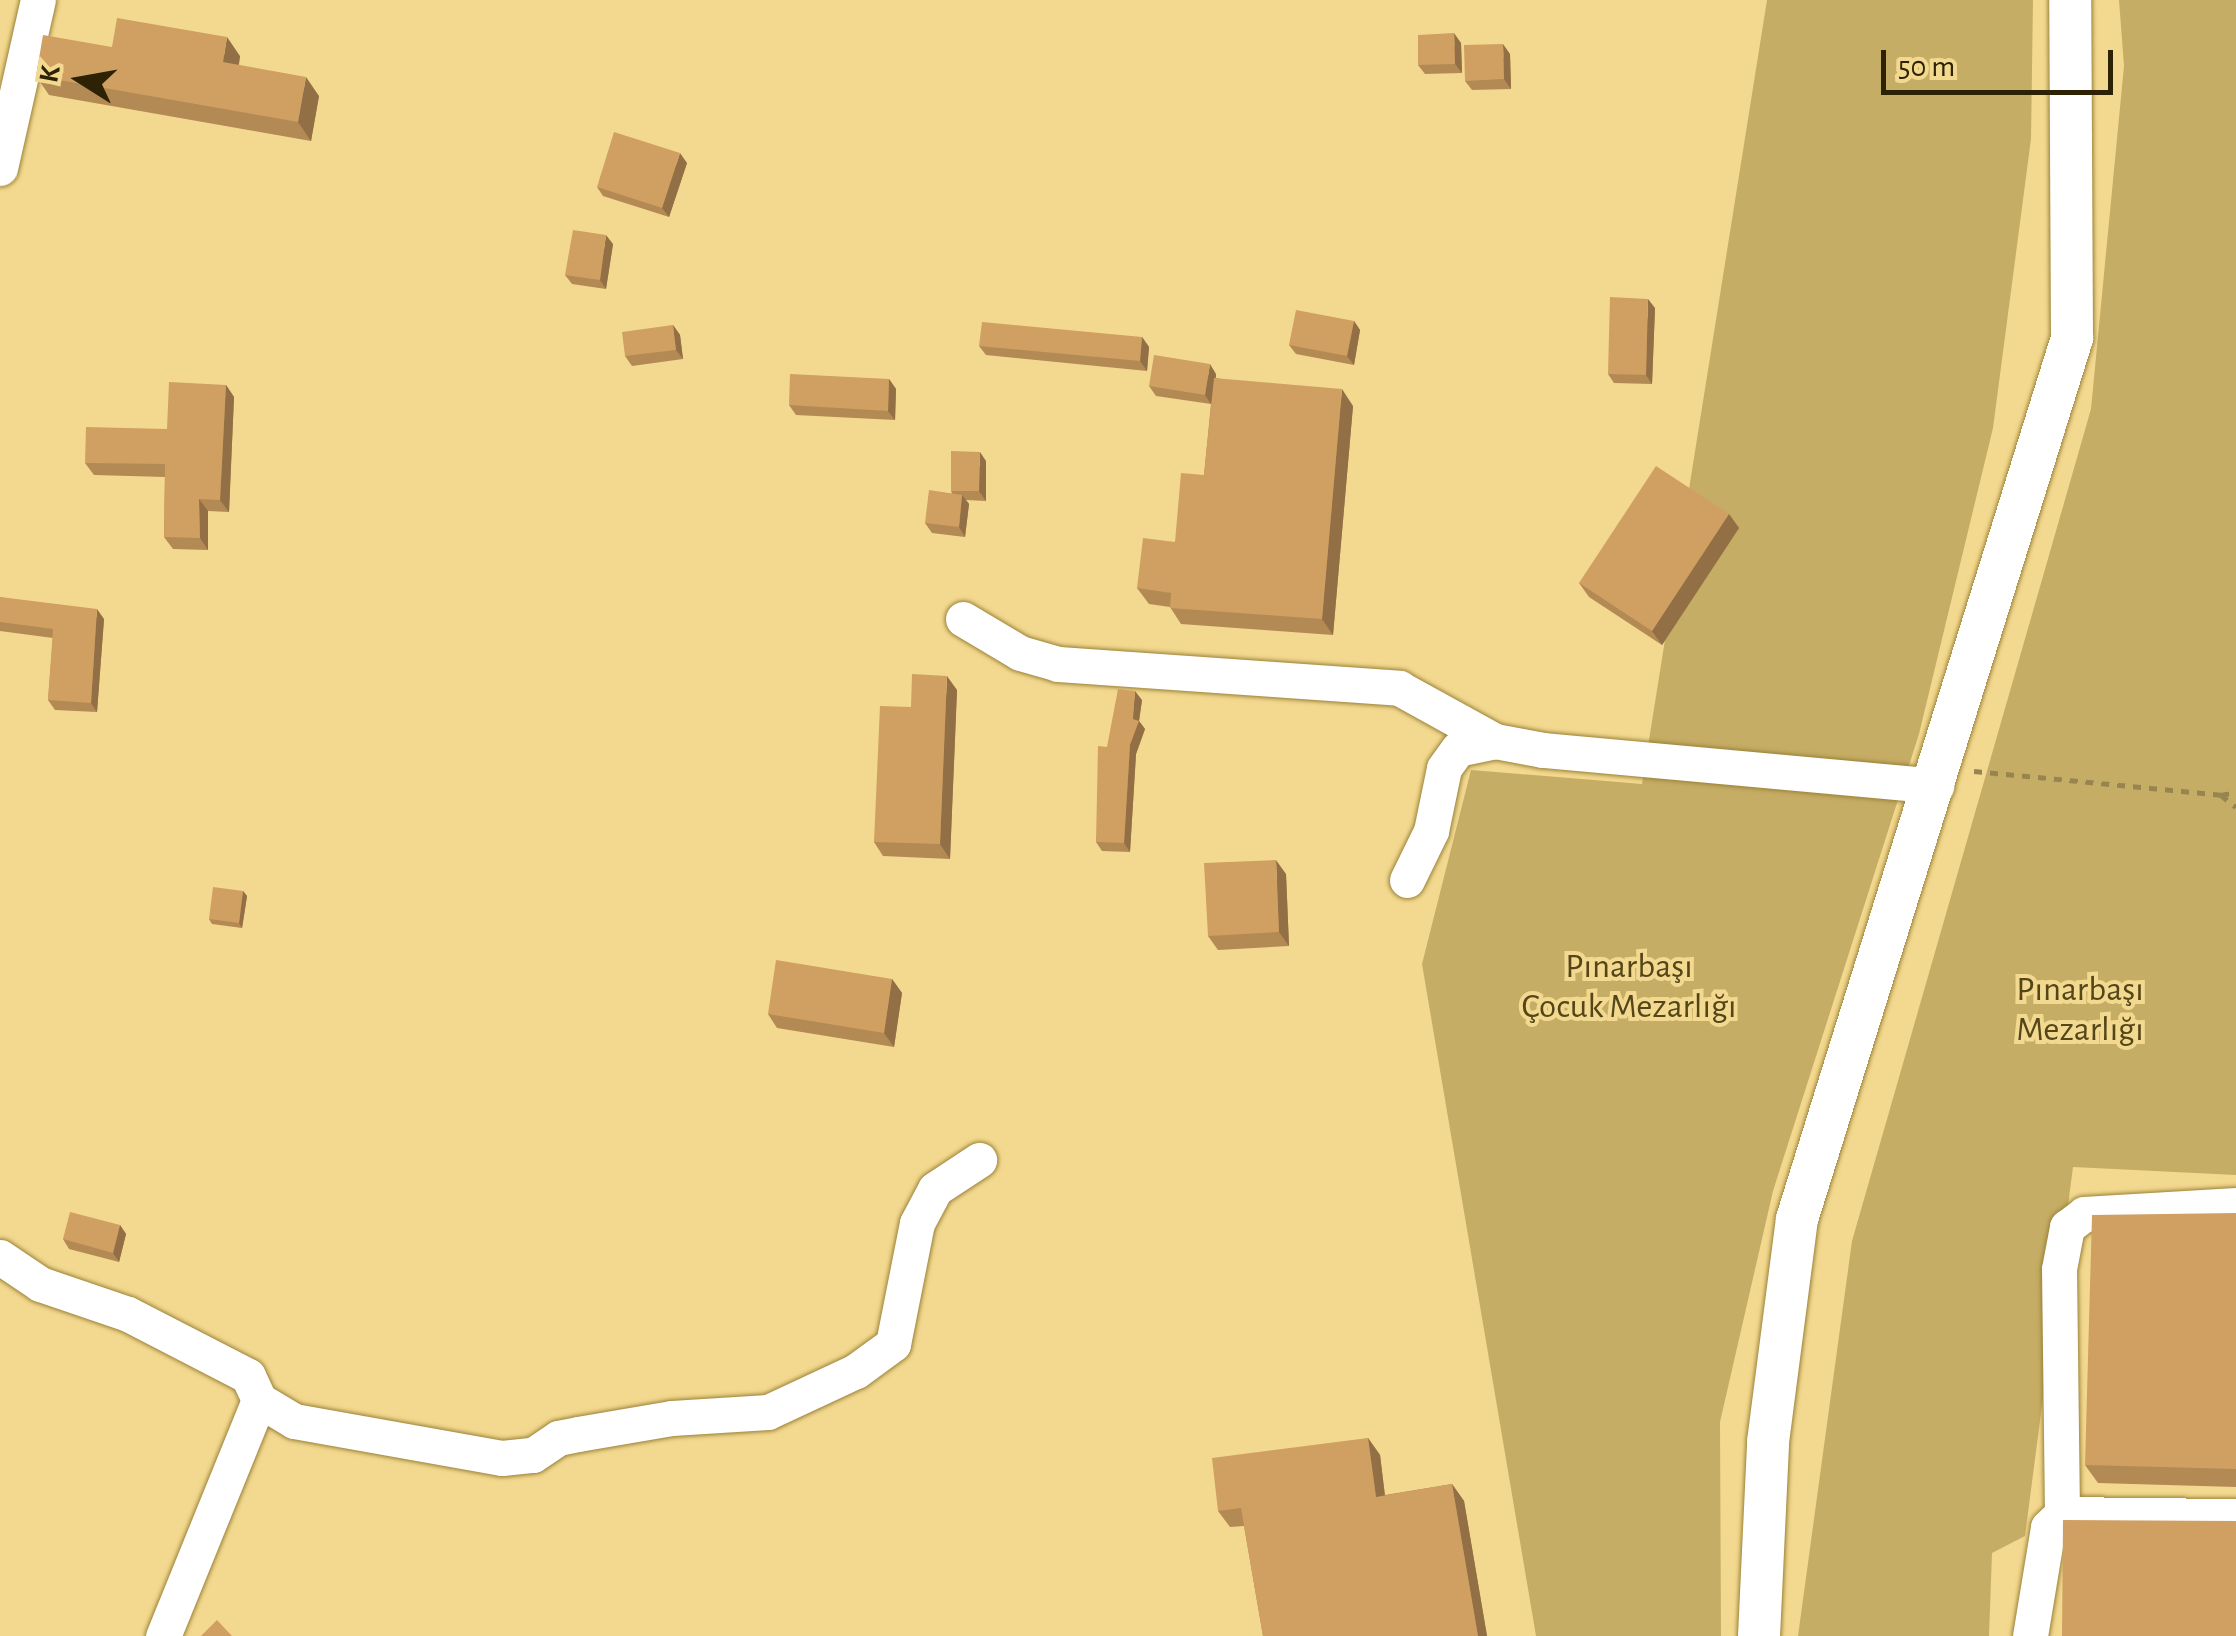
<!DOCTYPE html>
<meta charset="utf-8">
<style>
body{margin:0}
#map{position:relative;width:2236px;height:1636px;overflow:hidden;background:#f3d98f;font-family:"Alegreya Sans",sans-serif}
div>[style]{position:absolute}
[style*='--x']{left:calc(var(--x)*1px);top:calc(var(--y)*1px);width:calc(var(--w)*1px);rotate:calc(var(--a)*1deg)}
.green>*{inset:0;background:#c6ad65}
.path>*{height:5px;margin-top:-2.5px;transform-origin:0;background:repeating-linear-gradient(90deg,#97854f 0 8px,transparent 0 16px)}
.roads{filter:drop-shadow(0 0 2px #9b8239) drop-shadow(0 0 2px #9b8239)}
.minor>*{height:35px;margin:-17.5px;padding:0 17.5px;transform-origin:17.5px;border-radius:17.5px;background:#fff}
.major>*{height:42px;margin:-21px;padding:0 21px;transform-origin:21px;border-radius:21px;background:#fff}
.wall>*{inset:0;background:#b38954}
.shaded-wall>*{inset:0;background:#926f45}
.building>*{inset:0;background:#d09f62}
span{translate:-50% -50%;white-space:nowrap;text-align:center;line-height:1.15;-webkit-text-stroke:8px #f3d98f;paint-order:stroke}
.park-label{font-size:35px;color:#554619}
.north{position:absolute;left:30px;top:30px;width:100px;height:100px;-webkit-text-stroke:8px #f3d98f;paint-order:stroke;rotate:281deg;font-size:28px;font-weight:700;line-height:40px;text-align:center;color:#2d2304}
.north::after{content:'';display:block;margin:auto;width:35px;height:45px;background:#2d2304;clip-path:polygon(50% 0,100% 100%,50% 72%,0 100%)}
.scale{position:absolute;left:1881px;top:50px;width:232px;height:45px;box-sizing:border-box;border:5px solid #2d2304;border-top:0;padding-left:12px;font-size:30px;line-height:35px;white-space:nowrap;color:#2d2304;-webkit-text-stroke:8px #f3d98f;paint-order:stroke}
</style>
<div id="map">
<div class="green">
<div style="clip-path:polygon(1767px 0,2033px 0,2031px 139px,1993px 428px,1919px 734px,1773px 1191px,1720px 1422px,1721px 1636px,1536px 1636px,1422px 964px,1471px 770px,1642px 784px)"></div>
<div style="clip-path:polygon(2119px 0,2236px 0,2236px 1175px,2073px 1167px,2025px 1536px,1992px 1553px,1989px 1636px,1798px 1636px,1852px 1241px,2091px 409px,2124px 66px)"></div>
</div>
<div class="path">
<div style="--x:1974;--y:771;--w:248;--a:5.5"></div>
<div style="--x:2221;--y:795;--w:19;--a:39"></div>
<div style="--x:2221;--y:795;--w:15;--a:-11"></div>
</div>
<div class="roads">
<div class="minor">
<div style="--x:0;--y:168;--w:172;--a:-77.3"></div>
<div style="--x:963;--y:619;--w:66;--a:30.8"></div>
<div style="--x:1020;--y:653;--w:40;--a:16"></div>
<div style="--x:1058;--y:664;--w:342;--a:4"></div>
<div style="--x:1399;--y:688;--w:110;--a:28.9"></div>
<div style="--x:1495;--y:741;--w:49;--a:10.6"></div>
<div style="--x:1543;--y:750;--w:395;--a:5.2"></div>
<div style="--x:1407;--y:880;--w:55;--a:-63.9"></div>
<div style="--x:1431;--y:831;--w:64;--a:-78.3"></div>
<div style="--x:1444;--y:768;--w:24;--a:-54"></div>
<div style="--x:1458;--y:749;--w:38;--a:-12"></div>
<div style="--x:0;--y:1257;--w:48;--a:34"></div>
<div style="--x:40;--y:1284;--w:93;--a:18.8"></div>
<div style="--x:128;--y:1314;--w:135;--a:27.3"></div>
<div style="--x:248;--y:1376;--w:26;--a:65"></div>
<div style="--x:259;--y:1400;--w:255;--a:112.1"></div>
<div style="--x:259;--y:1400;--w:41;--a:31"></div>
<div style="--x:294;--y:1421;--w:211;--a:10.1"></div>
<div style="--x:502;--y:1458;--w:31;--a:-6"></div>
<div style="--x:533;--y:1455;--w:30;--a:-34"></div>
<div style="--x:558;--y:1438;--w:20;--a:-11"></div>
<div style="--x:578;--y:1434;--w:95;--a:-9.7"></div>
<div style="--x:672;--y:1418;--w:96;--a:-3.6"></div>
<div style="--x:768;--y:1412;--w:97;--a:-25"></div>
<div style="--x:856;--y:1371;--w:46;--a:-36.1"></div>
<div style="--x:893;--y:1344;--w:123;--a:-78.8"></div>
<div style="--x:917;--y:1223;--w:38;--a:-62"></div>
<div style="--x:935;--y:1189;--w:53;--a:-33.4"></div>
<div style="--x:2062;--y:1514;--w:245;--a:-90.7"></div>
<div style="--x:2059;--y:1269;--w:43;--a:-79.2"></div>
<div style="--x:2067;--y:1227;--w:21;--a:-37"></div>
<div style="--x:2084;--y:1214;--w:152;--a:-3.4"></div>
<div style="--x:2030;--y:1636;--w:110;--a:-80.6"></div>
<div style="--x:2048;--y:1527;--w:19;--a:-43"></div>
<div style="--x:2062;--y:1514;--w:174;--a:0.7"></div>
</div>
<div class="major">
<div style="--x:1759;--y:1636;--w:194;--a:-87.3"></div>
<div style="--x:1768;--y:1442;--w:225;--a:-82.6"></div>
<div style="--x:1797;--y:1219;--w:923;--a:-72.66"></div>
<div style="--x:2072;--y:338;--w:338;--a:-90.3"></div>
</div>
</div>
<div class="wall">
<div style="clip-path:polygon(1461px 43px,1462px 73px,1425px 74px,1418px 65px)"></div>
<div style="clip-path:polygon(112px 47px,240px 56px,239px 65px,319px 96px,311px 141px,49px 95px,36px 76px)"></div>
<div style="clip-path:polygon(1510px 54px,1511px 89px,1472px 90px,1465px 81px)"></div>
<div style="clip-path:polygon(687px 163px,669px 217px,603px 196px,597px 187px)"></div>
<div style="clip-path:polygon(613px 244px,606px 289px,572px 284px,565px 275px)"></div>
<div style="clip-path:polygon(1655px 308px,1652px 384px,1614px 383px,1608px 374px)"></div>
<div style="clip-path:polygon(1354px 321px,1360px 330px,1354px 365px,1296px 354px,1289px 345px)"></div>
<div style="clip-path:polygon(673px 325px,680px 335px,683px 359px,632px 366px,625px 356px)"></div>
<div style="clip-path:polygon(1142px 337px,1149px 347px,1147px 371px,986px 355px,979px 346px)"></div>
<div style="clip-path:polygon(1216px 374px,1216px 378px,1353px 406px,1333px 635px,1181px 624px,1170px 607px,1149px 604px,1137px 588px,1175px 542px,1204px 475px,1211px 404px,1156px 396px,1149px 386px)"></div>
<div style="clip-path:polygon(889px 379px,896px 389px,895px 420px,796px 415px,789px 405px)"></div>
<div style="clip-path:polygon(226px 385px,234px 397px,229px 512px,208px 511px,208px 550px,173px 549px,164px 537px,165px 477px,94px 475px,85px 463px,167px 429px)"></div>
<div style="clip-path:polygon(986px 461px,986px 501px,966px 500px,969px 504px,965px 537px,932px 533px,925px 523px,952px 493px,951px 491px)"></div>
<div style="clip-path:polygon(1729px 514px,1739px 528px,1662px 645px,1589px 597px,1579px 583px)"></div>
<div style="clip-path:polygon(0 597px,104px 619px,97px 712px,55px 710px,48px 700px,53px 638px,0 631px)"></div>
<div style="clip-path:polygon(957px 690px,950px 859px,883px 856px,874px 842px,911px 707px)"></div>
<div style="clip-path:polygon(1142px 700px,1139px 721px,1145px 729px,1136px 754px,1130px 852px,1102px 851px,1096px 842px,1107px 747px)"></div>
<div style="clip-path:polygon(1286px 874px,1289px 946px,1218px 950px,1208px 936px)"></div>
<div style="clip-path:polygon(243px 891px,247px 896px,242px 928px,212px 924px,209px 919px)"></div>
<div style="clip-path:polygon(892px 979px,902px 993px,894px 1047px,777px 1028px,768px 1014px)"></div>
<div style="clip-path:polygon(2236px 1213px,2236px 1487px,2098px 1483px,2085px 1465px)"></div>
<div style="clip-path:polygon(120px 1225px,126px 1234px,119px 1262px,69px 1249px,63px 1239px)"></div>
<div style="clip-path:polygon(1368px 1438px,1380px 1455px,1385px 1495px,1452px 1484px,1464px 1501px,1487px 1636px,1263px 1636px,1244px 1526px,1230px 1527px,1218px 1511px)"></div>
</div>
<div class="shaded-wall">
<div style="clip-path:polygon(1454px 33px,1461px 43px,1462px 73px,1455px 64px)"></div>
<div style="clip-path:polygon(227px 37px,240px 56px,236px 81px,223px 62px)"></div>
<div style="clip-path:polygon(1503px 44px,1510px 54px,1511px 89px,1504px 79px)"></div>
<div style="clip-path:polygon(306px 77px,319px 96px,311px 141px,298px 122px)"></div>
<div style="clip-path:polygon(680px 153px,687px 163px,669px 217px,662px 208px)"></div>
<div style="clip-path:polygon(606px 235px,613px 244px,606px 289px,600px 280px)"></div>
<div style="clip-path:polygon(1648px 299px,1655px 308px,1652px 384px,1646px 375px)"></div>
<div style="clip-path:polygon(1354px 321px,1360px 330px,1354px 365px,1347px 356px)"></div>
<div style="clip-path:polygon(673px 325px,680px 335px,683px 359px,676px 350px)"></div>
<div style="clip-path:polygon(1142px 337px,1149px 347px,1147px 371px,1140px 361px)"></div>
<div style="clip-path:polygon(1210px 364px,1216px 374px,1211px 404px,1205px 395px)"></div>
<div style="clip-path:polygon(889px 379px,896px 389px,895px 420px,888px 411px)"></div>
<div style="clip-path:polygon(226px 385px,234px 397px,229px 512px,220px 500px)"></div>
<div style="clip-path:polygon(1342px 389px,1353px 406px,1333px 635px,1322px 619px)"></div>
<div style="clip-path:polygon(980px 452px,986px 461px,986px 501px,979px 491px)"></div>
<div style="clip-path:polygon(962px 495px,969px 504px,965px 537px,959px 527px)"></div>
<div style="clip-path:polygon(199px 499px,208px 511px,208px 550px,200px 538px)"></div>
<div style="clip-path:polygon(1729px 514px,1739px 528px,1662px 645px,1652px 631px)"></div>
<div style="clip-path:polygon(97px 609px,104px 619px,97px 712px,91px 703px)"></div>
<div style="clip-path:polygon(947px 676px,957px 690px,950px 859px,940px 844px)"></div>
<div style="clip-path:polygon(1135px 691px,1142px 700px,1139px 721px,1145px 729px,1136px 754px,1130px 852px,1124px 843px,1130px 745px)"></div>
<div style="clip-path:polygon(1276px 860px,1286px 874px,1289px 946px,1279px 932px)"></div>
<div style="clip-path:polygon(243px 891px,247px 896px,242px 928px,239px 923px)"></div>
<div style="clip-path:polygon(892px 979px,902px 993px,894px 1047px,884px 1033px)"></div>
<div style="clip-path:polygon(120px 1225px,126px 1234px,119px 1262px,113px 1253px)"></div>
<div style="clip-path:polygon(1368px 1438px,1380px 1455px,1387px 1514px,1376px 1497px)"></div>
<div style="clip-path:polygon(1452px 1484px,1464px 1501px,1487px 1636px,1478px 1636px)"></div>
</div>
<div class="building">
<div style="clip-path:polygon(117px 18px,227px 37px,223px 62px,306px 77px,298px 122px,36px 76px,43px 35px,112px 47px)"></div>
<div style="clip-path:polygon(1454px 33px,1455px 64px,1418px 65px,1418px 35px)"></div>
<div style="clip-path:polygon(1503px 44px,1504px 79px,1465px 81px,1464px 45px)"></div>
<div style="clip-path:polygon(614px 132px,680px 153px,662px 208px,597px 187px)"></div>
<div style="clip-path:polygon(573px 230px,606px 235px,600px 280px,565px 275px)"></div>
<div style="clip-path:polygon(1610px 297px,1648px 299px,1646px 375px,1608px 374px)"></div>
<div style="clip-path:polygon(1296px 310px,1354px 321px,1347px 356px,1289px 345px)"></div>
<div style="clip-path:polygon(982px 322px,1142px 337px,1140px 361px,979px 346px)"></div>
<div style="clip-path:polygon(673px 325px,676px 350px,625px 356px,622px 332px)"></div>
<div style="clip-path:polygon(1154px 355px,1210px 364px,1205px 395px,1149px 386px)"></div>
<div style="clip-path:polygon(790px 374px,889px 379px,888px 411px,789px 405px)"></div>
<div style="clip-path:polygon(1214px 378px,1342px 389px,1322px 619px,1170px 608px,1171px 593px,1137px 588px,1143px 538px,1175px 542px,1181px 473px,1204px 475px)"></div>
<div style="clip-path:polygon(169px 382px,226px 385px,220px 500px,199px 499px,200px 538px,164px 537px,165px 464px,85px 463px,86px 427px,167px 429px)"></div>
<div style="clip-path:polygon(951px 451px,980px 452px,979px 491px,951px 491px)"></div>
<div style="clip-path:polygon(1656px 466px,1729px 514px,1652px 631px,1579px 583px)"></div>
<div style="clip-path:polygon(929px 490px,962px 495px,959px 527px,925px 523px)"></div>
<div style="clip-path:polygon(0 597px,97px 609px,91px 703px,48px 700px,53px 629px,0 622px)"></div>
<div style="clip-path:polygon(912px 674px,947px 676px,940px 844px,874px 842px,880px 706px,911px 707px)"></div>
<div style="clip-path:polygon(1118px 689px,1135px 691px,1133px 719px,1139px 721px,1130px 745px,1124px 843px,1096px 842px,1098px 746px,1107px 747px)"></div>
<div style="clip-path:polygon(1276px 860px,1279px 932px,1208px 936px,1204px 863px)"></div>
<div style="clip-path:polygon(213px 887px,243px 891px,239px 923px,209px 919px)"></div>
<div style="clip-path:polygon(776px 960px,892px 979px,884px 1033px,768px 1014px)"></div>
<div style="clip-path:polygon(70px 1212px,120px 1225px,113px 1253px,63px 1239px)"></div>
<div style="clip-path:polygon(2236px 1213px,2236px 1469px,2085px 1465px,2092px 1215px)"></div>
<div style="clip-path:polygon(1368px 1438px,1376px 1497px,1452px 1484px,1478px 1636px,1263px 1636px,1241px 1508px,1218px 1511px,1212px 1458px)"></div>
<div style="clip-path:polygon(2063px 1520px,2236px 1521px,2236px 1636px,2062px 1636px)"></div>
<div style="clip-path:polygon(217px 1620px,232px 1636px,201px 1636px)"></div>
</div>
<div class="park-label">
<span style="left:1629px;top:987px">Pınarbaşı<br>Çocuk Mezarlığı</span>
<span style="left:2080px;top:1010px">Pınarbaşı<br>Mezarlığı</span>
</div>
<div class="north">K</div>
<div class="scale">50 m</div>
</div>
